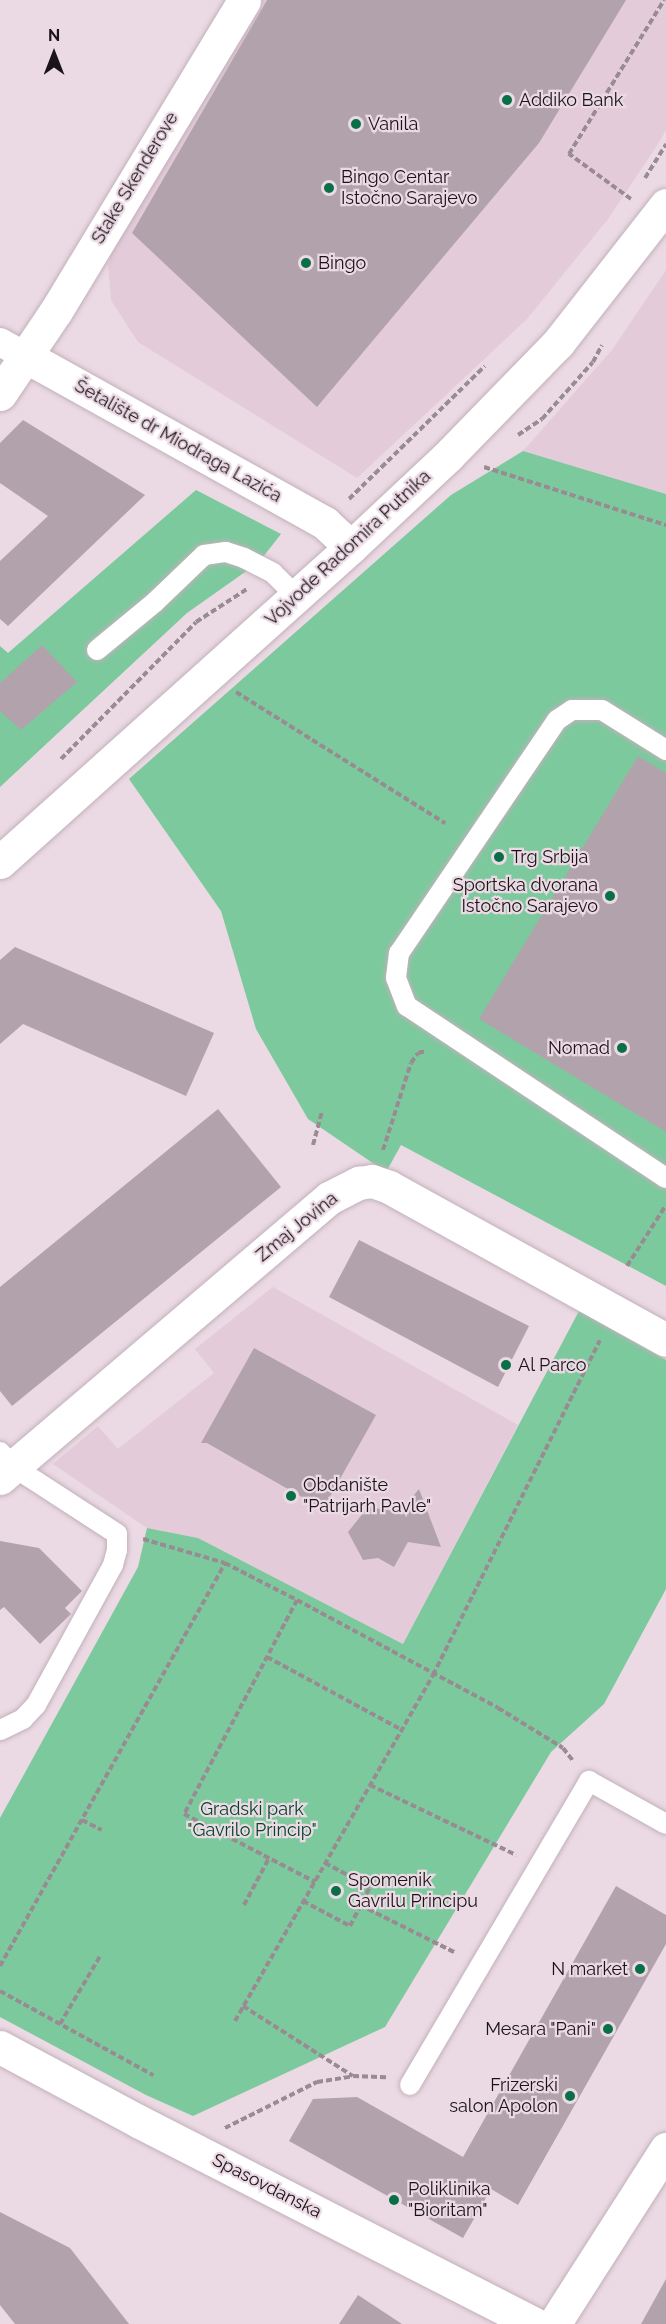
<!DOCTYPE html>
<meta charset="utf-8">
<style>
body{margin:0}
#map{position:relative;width:666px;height:2324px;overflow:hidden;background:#ebd9e3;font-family:Raleway,sans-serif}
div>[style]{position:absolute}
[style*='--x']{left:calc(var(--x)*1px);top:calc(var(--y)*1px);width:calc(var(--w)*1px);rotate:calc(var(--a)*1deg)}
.built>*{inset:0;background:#e4cbda}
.green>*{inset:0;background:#7dc99e}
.building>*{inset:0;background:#b2a2ac}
.path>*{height:4px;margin-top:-2px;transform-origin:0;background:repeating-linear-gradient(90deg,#988b92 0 6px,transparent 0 9px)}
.roads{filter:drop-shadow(0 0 2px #c1b1ba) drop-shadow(0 0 2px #c1b1ba)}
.service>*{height:20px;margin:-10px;padding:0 10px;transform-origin:10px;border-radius:10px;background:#fff}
.pedestrian>*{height:28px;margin:-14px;padding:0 14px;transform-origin:14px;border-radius:14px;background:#fff}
.minor>*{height:33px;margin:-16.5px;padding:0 16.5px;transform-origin:16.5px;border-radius:16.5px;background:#fff}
.tertiary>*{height:33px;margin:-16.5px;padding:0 16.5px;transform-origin:16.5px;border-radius:16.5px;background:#fff}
.secondary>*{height:33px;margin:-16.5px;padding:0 16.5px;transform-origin:16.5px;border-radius:16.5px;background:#fff}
.dots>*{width:16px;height:16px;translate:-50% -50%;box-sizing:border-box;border:3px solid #ebd9e3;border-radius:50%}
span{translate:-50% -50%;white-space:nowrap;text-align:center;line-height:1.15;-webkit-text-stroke:4.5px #ebd9e3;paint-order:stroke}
.poi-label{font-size:18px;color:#1a1418}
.left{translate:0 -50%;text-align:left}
.right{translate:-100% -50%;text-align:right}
.street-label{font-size:18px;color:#1a1418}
.park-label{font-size:18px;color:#014429}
.north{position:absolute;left:24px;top:24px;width:60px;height:60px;-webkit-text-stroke:4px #ebd9e3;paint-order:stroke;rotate:0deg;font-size:16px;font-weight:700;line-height:24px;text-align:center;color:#1a1418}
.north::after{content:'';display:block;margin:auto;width:21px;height:27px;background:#1a1418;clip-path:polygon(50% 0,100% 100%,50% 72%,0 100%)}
</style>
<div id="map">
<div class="built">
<div style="clip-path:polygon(252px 0,666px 0,666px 130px,658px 144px,608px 219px,527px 319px,357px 478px,138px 342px,111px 300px,108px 265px,118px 234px)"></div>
<div style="clip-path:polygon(666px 270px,666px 494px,523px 451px,612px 350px)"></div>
<div style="clip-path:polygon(273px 1287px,518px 1425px,403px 1644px,198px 1538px,147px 1528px,53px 1464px,98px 1426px,118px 1449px,214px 1373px,195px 1349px)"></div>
</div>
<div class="green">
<div style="clip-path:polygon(523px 451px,666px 494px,666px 1286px,401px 1145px,386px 1172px,308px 1119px,256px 1029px,221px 911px,129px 779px,451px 495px)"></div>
<div style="clip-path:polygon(196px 490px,281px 534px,259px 562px,187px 613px,0 787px,0 646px,8px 653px)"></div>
<div style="clip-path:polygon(579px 1311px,666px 1360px,666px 1589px,604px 1704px,551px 1752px,385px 2027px,193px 2116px,146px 2095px,0 2017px,0 1818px,138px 1567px,147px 1528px,198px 1538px,403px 1644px)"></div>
</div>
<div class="building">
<div style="clip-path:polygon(267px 0,626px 0,539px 143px,317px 407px,132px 233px)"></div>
<div style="clip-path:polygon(23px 420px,145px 495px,8px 626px,0 619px,0 561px,48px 516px,0 483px,0 443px)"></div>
<div style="clip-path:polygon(42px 645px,77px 682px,21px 730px,0 711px,0 683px)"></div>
<div style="clip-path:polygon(638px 756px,666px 773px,666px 1132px,479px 1019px)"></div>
<div style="clip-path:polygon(15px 947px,214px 1033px,186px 1096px,23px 1024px,0 1044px,0 960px)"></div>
<div style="clip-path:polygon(218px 1109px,281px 1187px,12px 1406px,0 1391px,0 1287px)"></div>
<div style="clip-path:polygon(359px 1240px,529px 1326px,498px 1387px,329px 1297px)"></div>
<div style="clip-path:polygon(254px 1348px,376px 1415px,323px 1509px,207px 1443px,201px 1443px)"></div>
<div style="clip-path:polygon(419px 1489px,441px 1547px,408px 1542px,394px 1567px,378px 1558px,363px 1560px,348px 1532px,368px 1507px,400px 1512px)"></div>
<div style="clip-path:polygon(0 1541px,39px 1548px,82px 1591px,65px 1608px,71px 1614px,40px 1644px,4px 1607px,0 1610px)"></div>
<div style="clip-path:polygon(616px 1886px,666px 1915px,666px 1944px,518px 2205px,491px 2189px,463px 2238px,289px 2141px,313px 2099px,357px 2097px,463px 2157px)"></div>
<div style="clip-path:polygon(0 2212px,70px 2248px,129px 2324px,15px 2324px,0 2305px)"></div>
<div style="clip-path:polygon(666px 2279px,666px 2324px,641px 2324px)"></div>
<div style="clip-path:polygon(358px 2295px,402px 2324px,339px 2324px)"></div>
</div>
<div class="path">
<div style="--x:645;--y:178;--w:40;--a:-58"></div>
<div style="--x:631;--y:199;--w:77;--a:-144"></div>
<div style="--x:569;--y:154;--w:181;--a:-58.3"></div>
<div style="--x:518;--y:435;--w:29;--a:-34"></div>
<div style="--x:542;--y:419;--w:76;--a:-48.2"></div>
<div style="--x:593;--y:362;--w:19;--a:-62"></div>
<div style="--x:484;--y:467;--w:191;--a:17.7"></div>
<div style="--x:349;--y:499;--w:190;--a:-44.4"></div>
<div style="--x:236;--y:692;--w:247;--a:32.1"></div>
<div style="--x:61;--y:759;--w:192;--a:-45.4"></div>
<div style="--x:196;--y:622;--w:61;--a:-32.9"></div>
<div style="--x:313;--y:1145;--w:34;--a:-75"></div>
<div style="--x:383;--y:1150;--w:91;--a:-72.2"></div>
<div style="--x:411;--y:1063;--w:12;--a:-55"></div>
<div style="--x:418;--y:1053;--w:8;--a:-14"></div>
<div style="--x:627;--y:1266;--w:72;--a:-57.4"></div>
<div style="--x:143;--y:1539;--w:85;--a:16.3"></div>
<div style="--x:225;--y:1563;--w:81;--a:27.2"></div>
<div style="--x:297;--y:1600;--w:228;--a:28.2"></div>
<div style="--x:498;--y:1708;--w:76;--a:31.6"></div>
<div style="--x:563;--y:1748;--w:16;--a:52"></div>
<div style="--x:297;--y:1600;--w:242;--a:117.8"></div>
<div style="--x:184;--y:1814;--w:148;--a:27.4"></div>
<div style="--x:267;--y:1657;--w:153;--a:28.4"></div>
<div style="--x:370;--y:1785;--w:162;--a:25.6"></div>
<div style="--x:82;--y:1820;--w:22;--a:27"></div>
<div style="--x:303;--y:1901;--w:53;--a:28"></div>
<div style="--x:350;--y:1926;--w:44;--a:-62.9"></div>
<div style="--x:370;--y:1887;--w:51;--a:-151.9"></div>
<div style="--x:244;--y:1905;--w:53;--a:-62"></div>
<div style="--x:360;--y:1905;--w:107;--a:26.6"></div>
<div style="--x:0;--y:1966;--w:462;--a:-60.8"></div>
<div style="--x:0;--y:1991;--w:175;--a:28.8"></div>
<div style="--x:243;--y:2006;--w:130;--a:32.5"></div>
<div style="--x:235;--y:2021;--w:399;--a:-60.2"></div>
<div style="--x:433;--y:1675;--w:374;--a:-63.5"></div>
<div style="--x:60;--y:2024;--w:79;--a:-59.5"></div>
<div style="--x:225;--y:2128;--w:103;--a:-26.6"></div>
<div style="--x:317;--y:2082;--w:36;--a:-9"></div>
<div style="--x:353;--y:2076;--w:33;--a:2"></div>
</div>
<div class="roads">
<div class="service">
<div style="--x:97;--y:650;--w:75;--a:-39.6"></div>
<div style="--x:155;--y:602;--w:68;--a:-43.8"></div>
<div style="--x:204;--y:555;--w:22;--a:-8"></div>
<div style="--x:226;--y:552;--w:19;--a:18"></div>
<div style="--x:244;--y:558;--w:33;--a:27"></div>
<div style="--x:273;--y:573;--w:33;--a:45"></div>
<div style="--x:666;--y:750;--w:75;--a:-148"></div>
<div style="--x:602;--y:710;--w:30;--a:180"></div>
<div style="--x:572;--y:710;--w:18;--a:146"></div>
<div style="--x:557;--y:720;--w:282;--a:124.1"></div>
<div style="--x:399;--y:953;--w:25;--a:97"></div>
<div style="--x:396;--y:978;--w:30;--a:69"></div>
<div style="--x:407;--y:1006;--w:311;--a:33.6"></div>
<div style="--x:0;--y:1452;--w:21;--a:47"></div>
<div style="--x:14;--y:1467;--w:123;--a:33"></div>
<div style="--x:117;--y:1534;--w:16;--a:90"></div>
<div style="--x:117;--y:1550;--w:16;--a:105"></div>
<div style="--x:113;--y:1565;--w:160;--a:118.8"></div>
<div style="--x:36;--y:1705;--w:19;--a:133"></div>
<div style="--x:23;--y:1719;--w:25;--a:154"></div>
<div style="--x:410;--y:2085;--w:353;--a:-59.5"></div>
<div style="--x:589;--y:1781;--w:88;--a:29.2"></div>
</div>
<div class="pedestrian">
<div style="--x:0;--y:342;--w:31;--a:29"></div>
</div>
<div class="minor">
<div style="--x:27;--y:357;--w:341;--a:29.1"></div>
<div style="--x:325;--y:523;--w:35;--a:43"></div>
<div style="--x:0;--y:394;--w:100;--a:-56"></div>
<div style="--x:56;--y:311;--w:363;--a:-58.8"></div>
<div style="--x:0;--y:1478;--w:432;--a:-40.4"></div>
<div style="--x:329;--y:1198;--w:34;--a:-27"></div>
<div style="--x:359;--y:1183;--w:13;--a:-9"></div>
<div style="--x:372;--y:1181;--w:18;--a:19"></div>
<div style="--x:389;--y:1187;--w:316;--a:28.9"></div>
<div style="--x:0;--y:2047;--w:157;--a:28.2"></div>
<div style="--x:138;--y:2121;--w:445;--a:27.1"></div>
</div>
<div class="tertiary">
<div style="--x:554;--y:2324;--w:208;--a:-57.4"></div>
</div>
<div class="secondary">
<div style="--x:0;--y:862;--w:472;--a:-41.9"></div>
<div style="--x:351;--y:547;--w:133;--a:-43.2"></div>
<div style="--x:448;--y:456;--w:158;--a:-45.8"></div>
<div style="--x:558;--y:343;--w:175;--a:-52"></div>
</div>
</div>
<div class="dots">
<div style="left:507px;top:100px;background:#096f46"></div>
<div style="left:356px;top:124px;background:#096f46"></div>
<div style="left:329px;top:188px;background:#096f46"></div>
<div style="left:306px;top:263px;background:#096f46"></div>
<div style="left:499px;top:857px;background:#096f46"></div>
<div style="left:610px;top:896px;background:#096f46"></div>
<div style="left:622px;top:1048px;background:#096f46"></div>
<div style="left:506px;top:1365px;background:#096f46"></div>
<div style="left:291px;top:1496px;background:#096f46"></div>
<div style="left:336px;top:1891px;background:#096f46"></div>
<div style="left:640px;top:1969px;background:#096f46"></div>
<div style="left:608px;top:2029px;background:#096f46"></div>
<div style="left:570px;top:2096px;background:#096f46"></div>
<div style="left:394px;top:2200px;background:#096f46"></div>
</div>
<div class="poi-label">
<span class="left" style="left:519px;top:100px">Addiko Bank</span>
<span class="left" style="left:368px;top:124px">Vanila</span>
<span class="left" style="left:341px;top:188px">Bingo Centar<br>Istočno Sarajevo</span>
<span class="left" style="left:318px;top:263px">Bingo</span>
<span class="left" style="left:511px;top:857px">Trg Srbija</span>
<span class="right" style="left:598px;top:896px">Sportska dvorana<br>Istočno Sarajevo</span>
<span class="right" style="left:610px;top:1048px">Nomad</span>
<span class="left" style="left:518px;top:1365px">Al Parco</span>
<span class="left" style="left:303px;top:1496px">Obdanište<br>"Patrijarh Pavle"</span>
<span class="left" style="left:348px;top:1891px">Spomenik<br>Gavrilu Principu</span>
<span class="right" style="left:628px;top:1969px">N market</span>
<span class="right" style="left:596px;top:2029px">Mesara "Pani"</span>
<span class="right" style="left:558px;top:2096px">Frizerski<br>salon Apolon</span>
<span class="left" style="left:408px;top:2200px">Poliklinika<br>"Bioritam"</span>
</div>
<div class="street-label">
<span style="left:135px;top:178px;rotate:-59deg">Stake Skenderove</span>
<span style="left:178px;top:441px;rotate:29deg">Šetalište dr Miodraga Lazića</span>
<span style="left:348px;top:548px;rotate:-43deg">Vojvode Radomira Putnika</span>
<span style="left:297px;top:1227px;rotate:-39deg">Zmaj Jovina</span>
<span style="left:267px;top:2186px;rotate:27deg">Spasovdanska</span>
</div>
<div class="park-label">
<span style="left:252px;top:1820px">Gradski park<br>"Gavrilo Princip"</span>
</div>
<div class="north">N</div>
</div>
